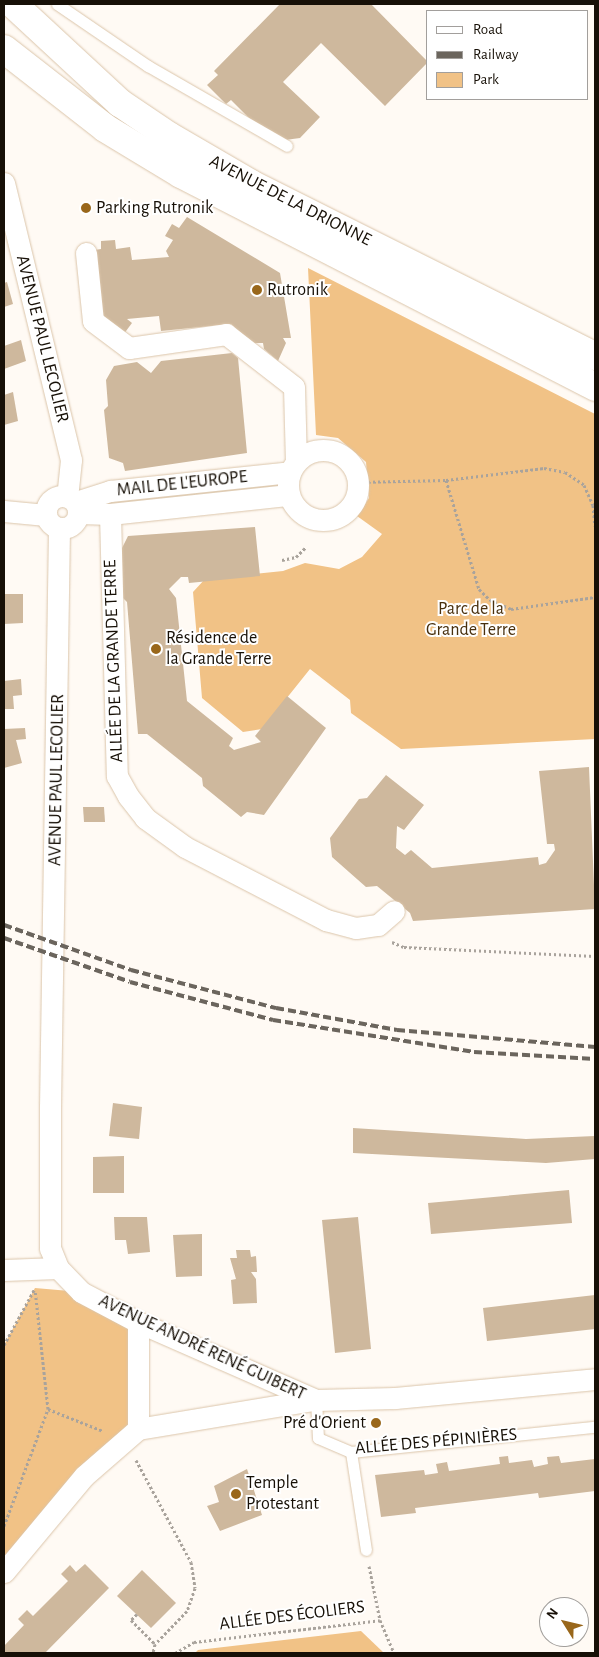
<!DOCTYPE html>
<meta charset="utf-8">
<style>
body{margin:0}
#map{position:relative;width:599px;height:1657px;overflow:hidden;background:#fffaf4;font-family:"Alegreya Sans",sans-serif}
div>[style]{position:absolute}
[style*='--x']{left:calc(var(--x)*1px);top:calc(var(--y)*1px);width:calc(var(--w)*1px);rotate:calc(var(--a)*1deg)}
.green>*{inset:0;background:#f1c286}
.building>*{inset:0;background:#ceb89d}
.path>*{height:3px;margin-top:-1.5px;transform-origin:0;background:repeating-linear-gradient(90deg,#a9a39c 0 2.5px,transparent 0 5px)}
.roads{filter:drop-shadow(0 0 1px #dbc5aa) drop-shadow(0 0 1px #dbc5aa)}
.service>*{height:11px;margin:-5.5px;padding:0 5.5px;transform-origin:5.5px;border-radius:5.5px;background:#fff}
.minor>*{height:21px;margin:-10.5px;padding:0 10.5px;transform-origin:10.5px;border-radius:10.5px;background:#fff}
.minor>.ring{margin:-10.5px;padding:0;box-sizing:content-box;background:none;border:21px solid #fff;border-radius:50%}
.secondary>*{height:28px;margin:-14px;padding:0 14px;transform-origin:14px;border-radius:14px;background:#fff}
.rail>*{height:4px;margin-top:-2px;transform-origin:0;background:repeating-linear-gradient(90deg,#6b655d 0 8px,transparent 0 12px)}
.dots>*{width:14px;height:14px;translate:-50% -50%;box-sizing:border-box;border:2px solid #fff;border-radius:50%}
span{translate:-50% -50%;white-space:nowrap;text-align:center;line-height:1.15;-webkit-text-stroke:4px #fff;paint-order:stroke}
.street-label{font-size:18px;color:#171007}
.poi-label{font-size:18px;color:#171007}
.left{translate:0 -50%;text-align:left}
.right{translate:-100% -50%;text-align:right}
.park-label{font-size:18px;color:#49300e}
.frame{position:absolute;inset:0;border:5px solid #171007;pointer-events:none}
.legend{position:absolute;left:426px;top:10px;width:162px;height:90px;box-sizing:border-box;background:#fff;border:1px solid #a29f9c;margin:0;padding:6px 9px;list-style:none;font-size:15px;color:#171007}
.legend li{display:flex;align-items:center;gap:10px;height:25px}
.legend b{width:25px;border:1px solid #a29f9c}
.north{position:absolute;left:539px;top:1597px;width:50px;height:50px;box-sizing:border-box;background:#fff;border:1px solid #a29f9c;border-radius:50%;rotate:306deg;font-size:14px;font-weight:700;line-height:20px;text-align:center;color:#171007}
.north::after{content:'';display:block;margin:auto;width:18px;height:22px;background:#99671b;clip-path:polygon(50% 0,100% 100%,50% 72%,0 100%)}
</style>
<div id="map">
<div class="green">
<div style="clip-path:polygon(308px 268px,595px 414px,595px 739px,401px 749px,351px 713px,350px 700px,310px 669px,262px 729px,243px 732px,202px 698px,193px 592px,205px 579px,283px 571px,305px 563px,339px 569px,362px 557px,382px 534px,357px 516px,369px 498px,366px 462px,338px 438px,316px 435px)"></div>
<div style="clip-path:polygon(35px 1288px,81px 1292px,138px 1322px,138px 1429px,4px 1572px,4px 1345px)"></div>
<div style="clip-path:polygon(361px 1631px,384px 1653px,195px 1653px,198px 1650px)"></div>
</div>
<div class="building">
<div style="clip-path:polygon(280px 4px,371px 4px,428px 62px,385px 106px,321px 43px,283px 82px,320px 117px,300px 138px,285px 140px,250px 119px,231px 100px,226px 104px,207px 85px,218px 75px,214px 71px)"></div>
<div style="clip-path:polygon(187px 217px,280px 273px,291px 338px,283px 338px,286px 343px,278px 361px,264px 349px,263px 343px,252px 343px,231px 324px,161px 331px,159px 316px,127px 319px,132px 323px,120px 339px,96px 321px,89px 251px,101px 249px,101px 241px,115px 240px,116px 249px,130px 247px,132px 260px,169px 257px,166px 251px,173px 240px,165px 236px,172px 224px,179px 228px)"></div>
<div style="clip-path:polygon(7px 282px,13px 304px,4px 307px,4px 283px)"></div>
<div style="clip-path:polygon(21px 340px,26px 361px,4px 369px,4px 346px)"></div>
<div style="clip-path:polygon(232px 353px,238px 358px,247px 453px,125px 471px,123px 463px,109px 458px,104px 410px,108px 406px,106px 380px,114px 366px,137px 362px,151px 373px,161px 361px)"></div>
<div style="clip-path:polygon(13px 392px,18px 421px,4px 425px,4px 395px)"></div>
<div style="clip-path:polygon(255px 527px,260px 576px,189px 583px,188px 577px,181px 577px,169px 589px,176px 598px,187px 701px,233px 738px,229px 746px,234px 750px,261px 742px,255px 736px,287px 696px,326px 728px,264px 815px,247px 812px,241px 817px,203px 786px,202px 778px,147px 734px,138px 734px,127px 602px,120px 595px,116px 549px,122px 548px,128px 536px)"></div>
<div style="clip-path:polygon(4px 594px,23px 594px,23px 623px,4px 624px)"></div>
<div style="clip-path:polygon(21px 679px,22px 695px,13px 696px,14px 709px,4px 709px,4px 681px)"></div>
<div style="clip-path:polygon(25px 728px,26px 739px,16px 740px,22px 763px,4px 768px,4px 729px)"></div>
<div style="clip-path:polygon(589px 767px,595px 909px,413px 921px,410px 913px,377px 886px,366px 887px,332px 857px,330px 838px,359px 799px,367px 798px,386px 775px,424px 805px,404px 830px,397px 826px,396px 848px,405px 855px,411px 850px,432px 868px,538px 857px,539px 865px,546px 863px,555px 850px,554px 844px,547px 844px,539px 771px)"></div>
<div style="clip-path:polygon(83px 807px,104px 807px,105px 822px,84px 822px)"></div>
<div style="clip-path:polygon(113px 1103px,142px 1107px,139px 1139px,109px 1136px)"></div>
<div style="clip-path:polygon(353px 1128px,526px 1139px,595px 1136px,595px 1159px,546px 1163px,353px 1153px)"></div>
<div style="clip-path:polygon(124px 1156px,124px 1193px,93px 1193px,93px 1157px)"></div>
<div style="clip-path:polygon(569px 1190px,572px 1223px,431px 1234px,428px 1203px)"></div>
<div style="clip-path:polygon(114px 1217px,147px 1217px,150px 1252px,128px 1254px,126px 1240px,115px 1240px)"></div>
<div style="clip-path:polygon(358px 1217px,371px 1349px,335px 1353px,322px 1220px)"></div>
<div style="clip-path:polygon(202px 1234px,202px 1276px,176px 1277px,173px 1235px)"></div>
<div style="clip-path:polygon(236px 1250px,250px 1250px,251px 1257px,256px 1256px,257px 1272px,251px 1272px,256px 1279px,257px 1303px,233px 1304px,231px 1280px,236px 1279px,230px 1258px,237px 1258px)"></div>
<div style="clip-path:polygon(595px 1295px,595px 1329px,487px 1341px,483px 1308px)"></div>
<div style="clip-path:polygon(508px 1456px,509px 1463px,532px 1460px,534px 1467px,548px 1464px,547px 1457px,559px 1456px,561px 1463px,595px 1459px,595px 1491px,539px 1498px,538px 1493px,415px 1508px,416px 1513px,381px 1517px,375px 1475px,424px 1470px,425px 1475px,438px 1473px,436px 1464px,447px 1462px,449px 1471px,500px 1464px,499px 1457px)"></div>
<div style="clip-path:polygon(247px 1469px,262px 1515px,220px 1531px,207px 1506px,219px 1502px,214px 1486px)"></div>
<div style="clip-path:polygon(85px 1564px,109px 1588px,45px 1653px,4px 1653px,4px 1646px,24px 1625px,18px 1619px,27px 1610px,33px 1616px,68px 1581px,61px 1574px,70px 1565px,76px 1572px)"></div>
<div style="clip-path:polygon(142px 1570px,176px 1603px,151px 1628px,117px 1596px)"></div>
</div>
<div class="path">
<div style="--x:446;--y:480;--w:99;--a:-7"></div>
<div style="--x:544;--y:468;--w:21;--a:11"></div>
<div style="--x:565;--y:472;--w:23;--a:34"></div>
<div style="--x:584;--y:485;--w:22;--a:66"></div>
<div style="--x:593;--y:505;--w:21;--a:85"></div>
<div style="--x:358;--y:482;--w:88;--a:-1.3"></div>
<div style="--x:446;--y:480;--w:114;--a:73.2"></div>
<div style="--x:479;--y:589;--w:16;--a:45"></div>
<div style="--x:490;--y:600;--w:23;--a:23"></div>
<div style="--x:511;--y:609;--w:85;--a:-8.1"></div>
<div style="--x:282;--y:560;--w:14;--a:-12"></div>
<div style="--x:296;--y:557;--w:14;--a:-45"></div>
<div style="--x:392;--y:942;--w:13;--a:23"></div>
<div style="--x:404;--y:947;--w:191;--a:2.7"></div>
<div style="--x:4;--y:1345;--w:63;--a:-61.4"></div>
<div style="--x:48;--y:1409;--w:59;--a:21.8"></div>
<div style="--x:136;--y:1460;--w:116;--a:61.7"></div>
<div style="--x:191;--y:1562;--w:26;--a:81"></div>
<div style="--x:195;--y:1588;--w:24;--a:109"></div>
<div style="--x:187;--y:1611;--w:46;--a:134.1"></div>
<div style="--x:155;--y:1644;--w:9;--a:103"></div>
<div style="--x:4;--y:1526;--w:125;--a:-69.4"></div>
<div style="--x:48;--y:1409;--w:120;--a:-96.2"></div>
<div style="--x:369;--y:1566;--w:55;--a:78.5"></div>
<div style="--x:137;--y:1614;--w:8;--a:135"></div>
<div style="--x:131;--y:1620;--w:34;--a:45"></div>
<div style="--x:175;--y:1653;--w:22;--a:-30"></div>
<div style="--x:194;--y:1642;--w:187;--a:-6.7"></div>
<div style="--x:380;--y:1620;--w:36;--a:67"></div>
</div>
<div class="roads">
<div class="service">
<div style="--x:57;--y:4;--w:110;--a:34.3"></div>
<div style="--x:148;--y:66;--w:160;--a:29.9"></div>
<div style="--x:316;--y:1400;--w:38;--a:87"></div>
<div style="--x:318;--y:1438;--w:36;--a:23"></div>
<div style="--x:351;--y:1452;--w:245;--a:-5.9"></div>
<div style="--x:351;--y:1452;--w:99;--a:81.3"></div>
</div>
<div class="minor">
<div style="--x:4;--y:183;--w:285;--a:76.4"></div>
<div style="--x:71;--y:460;--w:36;--a:96"></div>
<div style="--x:86;--y:253;--w:68;--a:84.1"></div>
<div style="--x:93;--y:321;--w:45;--a:36.9"></div>
<div style="--x:129;--y:348;--w:98;--a:-8.2"></div>
<div style="--x:226;--y:334;--w:86;--a:37.9"></div>
<div style="--x:294;--y:387;--w:75;--a:88.5"></div>
<div class="ring" style="left:288px;top:450px;width:49px;height:49px"></div>
<div class="ring" style="left:46px;top:496px;width:11px;height:11px"></div>
<div style="--x:76;--y:502;--w:36;--a:-18"></div>
<div style="--x:110;--y:491;--w:181;--a:-6"></div>
<div style="--x:4;--y:511;--w:42;--a:5.4"></div>
<div style="--x:79;--y:513;--w:31;--a:2"></div>
<div style="--x:110;--y:514;--w:180;--a:-6.1"></div>
<div style="--x:110;--y:514;--w:262;--a:88.5"></div>
<div style="--x:117;--y:776;--w:23;--a:61"></div>
<div style="--x:128;--y:796;--w:28;--a:52"></div>
<div style="--x:145;--y:818;--w:49;--a:35.9"></div>
<div style="--x:185;--y:847;--w:159;--a:27.4"></div>
<div style="--x:326;--y:920;--w:31;--a:15"></div>
<div style="--x:356;--y:928;--w:22;--a:-8"></div>
<div style="--x:378;--y:925;--w:21;--a:-41"></div>
<div style="--x:59;--y:528;--w:579;--a:90.89"></div>
<div style="--x:50;--y:1107;--w:141;--a:90"></div>
<div style="--x:50;--y:1248;--w:22;--a:68"></div>
<div style="--x:58;--y:1268;--w:33;--a:46"></div>
<div style="--x:81;--y:1292;--w:64;--a:27.8"></div>
<div style="--x:138;--y:1322;--w:194;--a:23.7"></div>
<div style="--x:316;--y:1400;--w:79;--a:-1.5"></div>
<div style="--x:395;--y:1398;--w:201;--a:-5.4"></div>
<div style="--x:4;--y:1270;--w:54;--a:-2.1"></div>
<div style="--x:138;--y:1429;--w:107;--a:-90"></div>
<div style="--x:4;--y:1572;--w:125;--a:-50.2"></div>
<div style="--x:84;--y:1476;--w:72;--a:-41"></div>
<div style="--x:138;--y:1429;--w:178;--a:-9.4"></div>
</div>
<div class="secondary">
<div style="--x:13;--y:4;--w:146;--a:42.8"></div>
<div style="--x:120;--y:103;--w:59;--a:34"></div>
<div style="--x:169;--y:136;--w:95;--a:30.3"></div>
<div style="--x:251;--y:184;--w:385;--a:26.6"></div>
<div style="--x:4;--y:49;--w:128;--a:38"></div>
<div style="--x:105;--y:128;--w:89;--a:31.2"></div>
<div style="--x:181;--y:174;--w:466;--a:27.2"></div>
</div>
</div>
<div class="rail">
<div style="--x:4;--y:925;--w:135;--a:19.5"></div>
<div style="--x:131;--y:970;--w:150;--a:14.7"></div>
<div style="--x:276;--y:1008;--w:123;--a:10.3"></div>
<div style="--x:397;--y:1030;--w:199;--a:4.9"></div>
<div style="--x:4;--y:938;--w:133;--a:19.2"></div>
<div style="--x:130;--y:982;--w:148;--a:14.9"></div>
<div style="--x:273;--y:1020;--w:204;--a:9"></div>
<div style="--x:474;--y:1052;--w:121;--a:3.3"></div>
</div>
<div class="dots">
<div style="left:86px;top:208px;background:#99671b"></div>
<div style="left:257px;top:290px;background:#99671b"></div>
<div style="left:156px;top:649px;background:#99671b"></div>
<div style="left:376px;top:1423px;background:#99671b"></div>
<div style="left:236px;top:1494px;background:#99671b"></div>
</div>
<div class="street-label">
<span style="left:290px;top:201px;rotate:27deg">AVENUE DE LA DRIONNE</span>
<span style="left:42px;top:339px;rotate:76deg">AVENUE PAUL LECOLIER</span>
<span style="left:182px;top:484px;rotate:-6deg">MAIL DE L'EUROPE</span>
<span style="left:114px;top:661px;rotate:-92deg">ALLÉE DE LA GRANDE TERRE</span>
<span style="left:57px;top:780px;rotate:-89deg">AVENUE PAUL LECOLIER</span>
<span style="left:202px;top:1348px;rotate:25deg">AVENUE ANDRÉ RENÉ GUIBERT</span>
<span style="left:436px;top:1442px;rotate:-5deg">ALLÉE DES PÉPINIÈRES</span>
<span style="left:292px;top:1616px;rotate:-7deg">ALLÉE DES ÉCOLIERS</span>
</div>
<div class="poi-label">
<span class="left" style="left:96px;top:208px">Parking Rutronik</span>
<span class="left" style="left:267px;top:290px">Rutronik</span>
<span class="left" style="left:166px;top:649px">Résidence de<br>la Grande Terre</span>
<span class="right" style="left:366px;top:1423px">Pré d'Orient</span>
<span class="left" style="left:246px;top:1494px">Temple<br>Protestant</span>
</div>
<div class="park-label">
<span style="left:471px;top:620px">Parc de la<br>Grande Terre</span>
</div>
<div class="frame"></div>
<ul class="legend">
<li><b style="height:6px;background:#fff"></b>Road</li>
<li><b style="height:6px;background:#6b655d"></b>Railway</li>
<li><b style="height:14px;background:#f1c286"></b>Park</li>
</ul>
<div class="north">N</div>
</div>
